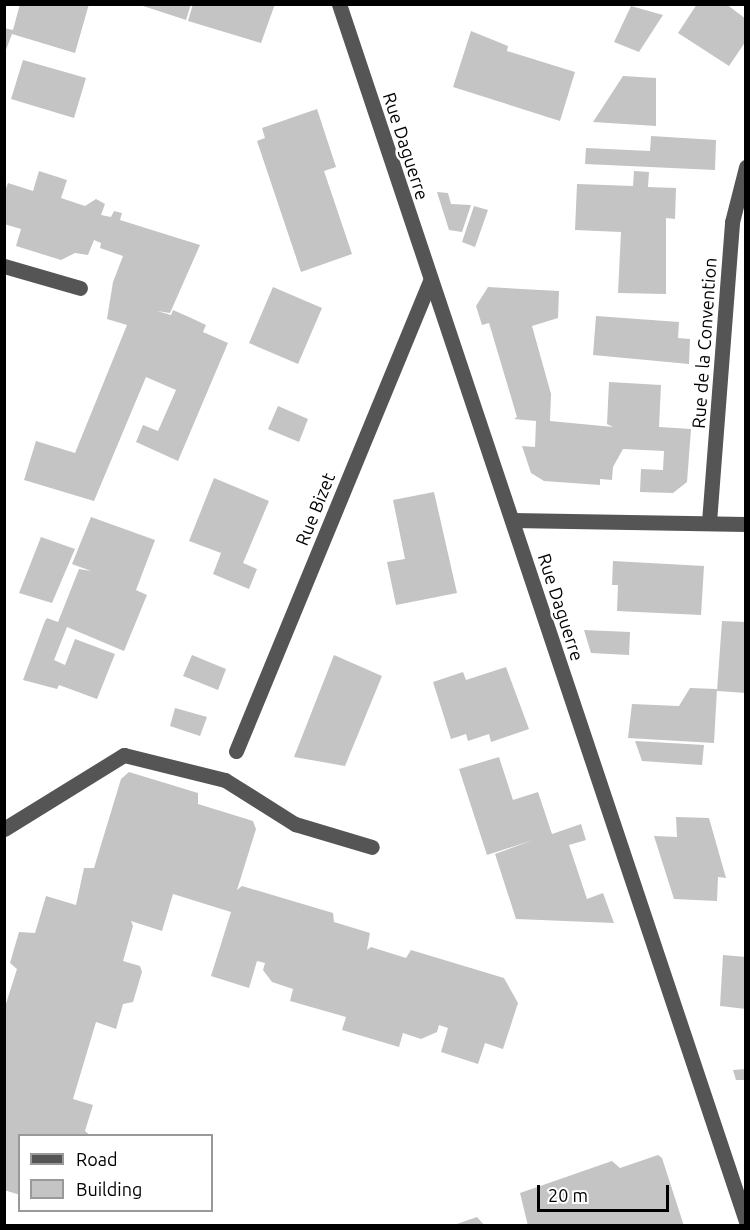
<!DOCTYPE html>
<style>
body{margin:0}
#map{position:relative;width:750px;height:1230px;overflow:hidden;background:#fff;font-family:Ubuntu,sans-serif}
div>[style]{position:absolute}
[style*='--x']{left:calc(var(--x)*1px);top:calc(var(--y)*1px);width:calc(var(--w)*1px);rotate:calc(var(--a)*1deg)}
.building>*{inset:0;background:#c4c4c4}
.minor>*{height:15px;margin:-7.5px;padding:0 7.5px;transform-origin:7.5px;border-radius:7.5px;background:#555}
span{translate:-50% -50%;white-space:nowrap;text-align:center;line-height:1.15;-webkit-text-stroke:5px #fff;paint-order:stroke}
.street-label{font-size:18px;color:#000}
.frame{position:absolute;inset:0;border:6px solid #000;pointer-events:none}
.legend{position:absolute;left:18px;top:1134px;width:195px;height:78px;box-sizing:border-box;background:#fff;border:2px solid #999;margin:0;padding:8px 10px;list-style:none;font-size:18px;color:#000}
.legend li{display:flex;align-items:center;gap:12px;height:30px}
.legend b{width:30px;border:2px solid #999}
.scale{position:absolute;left:537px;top:1185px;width:132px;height:27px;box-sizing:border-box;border:3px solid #000;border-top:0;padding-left:8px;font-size:18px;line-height:21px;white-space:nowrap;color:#000;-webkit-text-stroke:4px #fff;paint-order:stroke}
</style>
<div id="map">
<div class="building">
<div style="clip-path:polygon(20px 4px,89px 4px,75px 53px,12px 34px,4px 55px,4px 28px,13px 30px)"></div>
<div style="clip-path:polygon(137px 4px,191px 4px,186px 20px)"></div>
<div style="clip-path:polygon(193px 4px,275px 4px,261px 43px,188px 21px)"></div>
<div style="clip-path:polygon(697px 4px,726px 4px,746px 19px,746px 41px,729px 66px,678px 33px)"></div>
<div style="clip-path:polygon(631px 6px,663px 15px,639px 52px,614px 42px)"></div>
<div style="clip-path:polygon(471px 31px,508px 46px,507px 51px,575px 72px,560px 121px,453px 87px)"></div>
<div style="clip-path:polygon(23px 60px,86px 78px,74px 118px,11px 99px)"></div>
<div style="clip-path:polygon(623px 76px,656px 78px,656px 126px,593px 122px)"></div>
<div style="clip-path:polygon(317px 109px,336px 167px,324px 171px,352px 254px,301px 272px,257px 141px,265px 138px,262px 128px)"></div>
<div style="clip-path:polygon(651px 136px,716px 140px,715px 170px,585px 164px,586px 148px,650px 151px)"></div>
<div style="clip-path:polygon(39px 171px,67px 180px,61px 198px,85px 206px,96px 199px,105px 204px,101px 215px,111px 217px,114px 211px,122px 213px,120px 220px,200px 245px,170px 313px,157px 311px,171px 315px,173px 310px,189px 317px,206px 325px,203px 332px,228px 343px,178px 461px,136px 442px,143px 425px,158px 431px,176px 390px,146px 377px,94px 501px,24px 480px,36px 441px,75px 453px,127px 325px,107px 319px,113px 282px,123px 256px,100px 248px,101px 243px,94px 240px,88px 255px,75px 253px,61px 260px,16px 246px,21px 229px,4px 224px,4px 194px,8px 183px,33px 191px)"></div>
<div style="clip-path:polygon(634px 171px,649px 172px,648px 187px,676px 188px,675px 219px,666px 218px,666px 294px,618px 293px,621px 232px,575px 230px,577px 184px,633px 186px)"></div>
<div style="clip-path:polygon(437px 192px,448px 193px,451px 204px,471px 205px,462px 232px,449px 230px)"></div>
<div style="clip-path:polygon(474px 206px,488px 210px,475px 247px,462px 242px)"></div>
<div style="clip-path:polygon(273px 287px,322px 308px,298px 364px,249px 343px)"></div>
<div style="clip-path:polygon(488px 287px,559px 291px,558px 318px,532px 326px,551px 394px,550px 421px,613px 427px,607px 424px,609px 382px,661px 385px,659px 427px,691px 429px,687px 482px,673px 493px,640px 492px,641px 469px,663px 470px,664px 451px,623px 449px,613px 467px,612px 480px,600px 479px,600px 485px,544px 481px,531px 473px,522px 446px,535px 447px,536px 421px,514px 419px,517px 417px,489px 323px,482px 325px,476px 306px)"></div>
<div style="clip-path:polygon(596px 316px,679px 322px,678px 338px,690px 339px,689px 364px,593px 355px)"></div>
<div style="clip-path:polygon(278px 406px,308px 419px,299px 442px,268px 429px)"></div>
<div style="clip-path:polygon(214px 478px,269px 501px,243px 563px,257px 569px,249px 589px,213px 574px,221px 553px,189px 541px)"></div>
<div style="clip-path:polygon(434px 492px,457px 593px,396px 605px,387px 562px,405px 559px,393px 500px)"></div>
<div style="clip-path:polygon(91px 517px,155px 540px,136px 590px,147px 595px,124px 651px,67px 627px,54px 660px,65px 665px,75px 639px,115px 654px,97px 699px,59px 685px,57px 689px,23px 680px,45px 621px,47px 618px,58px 622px,79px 569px,91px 571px,72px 564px)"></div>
<div style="clip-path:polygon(41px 537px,75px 549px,52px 603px,19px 593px)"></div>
<div style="clip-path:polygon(613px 561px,704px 566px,701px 615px,617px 611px,618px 585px,612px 585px)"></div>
<div style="clip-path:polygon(722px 621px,746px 622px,746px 693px,717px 691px)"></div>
<div style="clip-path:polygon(584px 630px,630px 632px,629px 655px,591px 653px)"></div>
<div style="clip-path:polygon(192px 655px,226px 669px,218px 690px,183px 676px)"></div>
<div style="clip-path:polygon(334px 655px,382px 676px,345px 766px,294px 757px)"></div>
<div style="clip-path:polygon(506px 667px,529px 729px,491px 742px,489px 734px,468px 741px,466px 734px,451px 739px,433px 682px,463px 672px,466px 680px)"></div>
<div style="clip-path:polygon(690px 688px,717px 689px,714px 743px,628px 738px,632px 704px,679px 706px)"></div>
<div style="clip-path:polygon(175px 708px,207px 717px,200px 736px,170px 726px)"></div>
<div style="clip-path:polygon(635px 741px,704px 745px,702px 765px,642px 761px)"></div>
<div style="clip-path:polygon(499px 757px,513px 800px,538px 792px,552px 834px,581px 824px,586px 840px,569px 845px,587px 899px,603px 893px,614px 923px,516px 919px,495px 854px,533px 840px,487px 855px,459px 769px)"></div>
<div style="clip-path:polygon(129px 772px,198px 793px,198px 804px,253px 821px,256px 829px,237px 890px,242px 886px,333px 913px,334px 922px,370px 933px,367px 950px,371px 947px,406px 958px,411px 950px,504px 978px,518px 1003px,503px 1049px,485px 1043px,478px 1064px,441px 1052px,448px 1028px,439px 1025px,437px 1032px,421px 1039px,403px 1033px,399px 1047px,342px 1030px,346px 1017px,290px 1001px,293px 989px,272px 982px,263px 970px,265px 963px,257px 961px,249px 988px,211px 976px,231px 912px,173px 894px,162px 931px,131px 921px,133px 926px,123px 961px,140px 966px,142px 972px,133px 1002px,123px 1004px,116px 1029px,96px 1022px,73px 1099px,93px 1105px,85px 1131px,91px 1136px,20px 1136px,20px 1195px,4px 1190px,4px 1010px,17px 969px,10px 963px,19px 932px,35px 933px,46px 896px,76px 905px,84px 868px,94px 868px,121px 779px)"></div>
<div style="clip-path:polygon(676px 817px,709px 818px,726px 878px,718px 877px,717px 901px,674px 899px,654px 836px,677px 837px)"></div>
<div style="clip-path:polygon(723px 955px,746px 957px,746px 1009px,720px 1006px)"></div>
<div style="clip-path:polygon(746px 1069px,746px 1080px,736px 1080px,733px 1070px)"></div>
<div style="clip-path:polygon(658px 1155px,662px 1158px,684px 1226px,528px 1226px,520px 1193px,612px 1161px,620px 1168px)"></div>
<div style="clip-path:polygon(477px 1217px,485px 1226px,454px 1226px,454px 1225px)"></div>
</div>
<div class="minor">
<div style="--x:339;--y:4;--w:1283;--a:71.51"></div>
<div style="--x:4;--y:266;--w:79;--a:16.1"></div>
<div style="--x:512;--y:520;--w:234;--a:1"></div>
<div style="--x:709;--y:522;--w:301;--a:-85.6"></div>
<div style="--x:732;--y:222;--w:57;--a:-75.7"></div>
<div style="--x:236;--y:751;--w:508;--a:-67.57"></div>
<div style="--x:4;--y:829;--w:141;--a:-31.7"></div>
<div style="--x:124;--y:755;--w:104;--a:13.9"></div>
<div style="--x:225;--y:780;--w:83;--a:32.2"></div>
<div style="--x:295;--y:824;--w:80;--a:16.6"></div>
</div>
<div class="street-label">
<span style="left:406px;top:146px;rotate:72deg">Rue Daguerre</span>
<span style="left:704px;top:343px;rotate:-86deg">Rue de la Convention</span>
<span style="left:315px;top:509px;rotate:-68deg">Rue Bizet</span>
<span style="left:561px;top:607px;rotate:72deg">Rue Daguerre</span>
</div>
<div class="frame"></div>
<ul class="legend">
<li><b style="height:8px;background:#555"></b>Road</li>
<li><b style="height:16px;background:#c4c4c4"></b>Building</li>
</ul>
<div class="scale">20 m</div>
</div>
